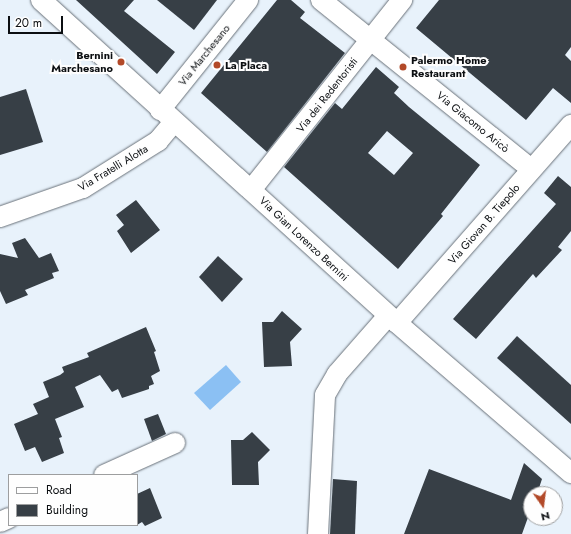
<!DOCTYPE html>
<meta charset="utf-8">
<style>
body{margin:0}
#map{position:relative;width:571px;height:534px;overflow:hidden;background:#e8f2fb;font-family:Jost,sans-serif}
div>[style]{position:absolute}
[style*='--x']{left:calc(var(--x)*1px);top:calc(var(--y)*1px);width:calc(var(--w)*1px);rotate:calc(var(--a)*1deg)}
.water>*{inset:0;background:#8bc0f3}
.building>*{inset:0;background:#373f46}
.roads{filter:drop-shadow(0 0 1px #697179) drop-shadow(0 0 1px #697179)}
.minor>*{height:20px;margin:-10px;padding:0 10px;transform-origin:10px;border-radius:10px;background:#fff}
.dots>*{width:11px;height:11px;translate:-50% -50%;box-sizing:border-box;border:2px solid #fefefe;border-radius:50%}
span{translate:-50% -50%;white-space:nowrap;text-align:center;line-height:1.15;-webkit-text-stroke:4px #fefefe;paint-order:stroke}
.street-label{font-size:11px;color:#0b0e11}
.poi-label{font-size:11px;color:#0b0e11;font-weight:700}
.right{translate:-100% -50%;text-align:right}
.left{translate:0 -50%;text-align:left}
.legend{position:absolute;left:8px;top:474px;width:130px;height:52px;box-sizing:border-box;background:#fefefe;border:1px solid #9d9e9f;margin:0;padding:5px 7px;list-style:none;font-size:12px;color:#0b0e11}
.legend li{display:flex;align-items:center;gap:8px;height:20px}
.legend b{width:20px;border:1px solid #9d9e9f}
.north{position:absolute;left:523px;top:486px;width:40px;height:40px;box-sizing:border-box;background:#fefefe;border:1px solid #9d9e9f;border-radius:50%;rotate:166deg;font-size:11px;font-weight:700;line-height:16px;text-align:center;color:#0b0e11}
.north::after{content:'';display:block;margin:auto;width:14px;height:18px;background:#b24928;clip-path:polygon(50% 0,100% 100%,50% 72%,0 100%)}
.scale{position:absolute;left:8px;top:16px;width:55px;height:18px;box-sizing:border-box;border:2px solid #0b0e11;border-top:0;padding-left:5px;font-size:12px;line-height:14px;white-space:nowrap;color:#0b0e11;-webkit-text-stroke:3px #fefefe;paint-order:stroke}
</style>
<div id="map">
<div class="water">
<div style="clip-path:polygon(226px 365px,241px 382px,210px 410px,194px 393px)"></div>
</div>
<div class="building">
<div style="clip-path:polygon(76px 0,134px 0,124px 11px,175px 52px,157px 74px)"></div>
<div style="clip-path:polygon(157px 0,217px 0,194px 30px)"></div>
<div style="clip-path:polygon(277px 0,291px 0,305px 12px,300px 18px,345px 53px,267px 152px,201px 93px)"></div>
<div style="clip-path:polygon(439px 0,571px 0,571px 47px,565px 55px,571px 61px,571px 103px,553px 88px,526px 120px,416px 28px)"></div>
<div style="clip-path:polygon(evenodd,376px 67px,399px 87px,394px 93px,409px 107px,480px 165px,441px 214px,443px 216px,398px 269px,284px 167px,335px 103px,342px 109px,376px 67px,387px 131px,413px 153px,394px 175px,368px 153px,387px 131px)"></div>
<div style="clip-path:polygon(26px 89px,43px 142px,0 155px,0 97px)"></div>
<div style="clip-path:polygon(558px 176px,571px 187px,571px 231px,558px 247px,562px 250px,536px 278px,533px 274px,476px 339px,453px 319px,556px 204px,544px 193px)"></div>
<div style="clip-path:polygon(136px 200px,160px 230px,131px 253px,117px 231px,124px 225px,116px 215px)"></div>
<div style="clip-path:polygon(25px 238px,39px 258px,51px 253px,59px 271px,52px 273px,54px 278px,25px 290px,28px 295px,6px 304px,0 291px,0 254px,18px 258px,12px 243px)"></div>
<div style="clip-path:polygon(218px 256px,243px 279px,222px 302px,199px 277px)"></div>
<div style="clip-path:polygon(282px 311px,302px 329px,290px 342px,292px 366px,264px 367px,262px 322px,273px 322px)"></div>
<div style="clip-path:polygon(146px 327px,156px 351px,154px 352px,160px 371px,151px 376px,154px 384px,149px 386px,149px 389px,122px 398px,118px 389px,112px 392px,100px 375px,75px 387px,84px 407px,55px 419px,62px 437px,59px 438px,64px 453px,42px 462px,35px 447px,25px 451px,14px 424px,38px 414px,33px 404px,49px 397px,43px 382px,60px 375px,64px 372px,62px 367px,89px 357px,87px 353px)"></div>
<div style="clip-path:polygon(517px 336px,571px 385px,571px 424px,497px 358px)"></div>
<div style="clip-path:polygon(158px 414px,166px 434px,152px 441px,144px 419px)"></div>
<div style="clip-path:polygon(252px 432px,270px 450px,258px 462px,259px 485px,232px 485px,231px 440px,243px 440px)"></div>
<div style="clip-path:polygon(524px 463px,542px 479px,537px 494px,531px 494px,531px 509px,522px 534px,404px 534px,429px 469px,511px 500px)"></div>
<div style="clip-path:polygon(333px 479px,357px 481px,355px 534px,330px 534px)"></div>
<div style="clip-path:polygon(150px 488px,162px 518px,145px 526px,142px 522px,137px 525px,137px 494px)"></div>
</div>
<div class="roads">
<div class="minor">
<div style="--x:41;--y:0;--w:481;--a:42.2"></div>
<div style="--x:397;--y:323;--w:230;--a:40.8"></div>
<div style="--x:321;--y:0;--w:270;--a:38.8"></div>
<div style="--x:160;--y:110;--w:141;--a:-51.3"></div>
<div style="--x:251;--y:190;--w:243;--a:-51.5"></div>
<div style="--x:0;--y:217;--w:88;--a:-19.3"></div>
<div style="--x:83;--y:188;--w:89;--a:-32.1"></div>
<div style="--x:158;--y:141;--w:25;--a:-50"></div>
<div style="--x:397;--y:323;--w:264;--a:-48.7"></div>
<div style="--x:104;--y:475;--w:78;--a:-24.3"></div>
<div style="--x:0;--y:522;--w:10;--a:-24"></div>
<div style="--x:318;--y:534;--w:139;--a:-87.1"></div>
<div style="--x:325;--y:395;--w:24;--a:-60"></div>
<div style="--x:337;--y:374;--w:77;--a:-48.7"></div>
</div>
</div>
<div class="dots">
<div style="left:121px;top:62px;background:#b24928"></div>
<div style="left:217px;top:65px;background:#b24928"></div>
<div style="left:403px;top:67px;background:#b24928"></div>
</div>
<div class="street-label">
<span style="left:204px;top:55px;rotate:-51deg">Via Marchesano</span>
<span style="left:327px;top:95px;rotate:-52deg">Via dei Redentoristi</span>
<span style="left:473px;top:122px;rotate:39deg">Via Giacomo Aricò</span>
<span style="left:113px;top:168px;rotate:-31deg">Via Fratelli Alotta</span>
<span style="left:484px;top:224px;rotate:-49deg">Via Giovan B. Tiepolo</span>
<span style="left:304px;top:239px;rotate:43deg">Via Gian Lorenzo Bernini</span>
</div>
<div class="poi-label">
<span class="right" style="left:113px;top:62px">Bernini<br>Marchesano</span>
<span class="left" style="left:411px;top:67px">Palermo Home<br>Restaurant</span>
<span class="left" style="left:225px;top:65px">La Placa</span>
</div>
<ul class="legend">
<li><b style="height:5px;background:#fff"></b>Road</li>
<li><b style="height:11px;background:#373f46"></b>Building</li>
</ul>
<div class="north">N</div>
<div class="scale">20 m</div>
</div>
